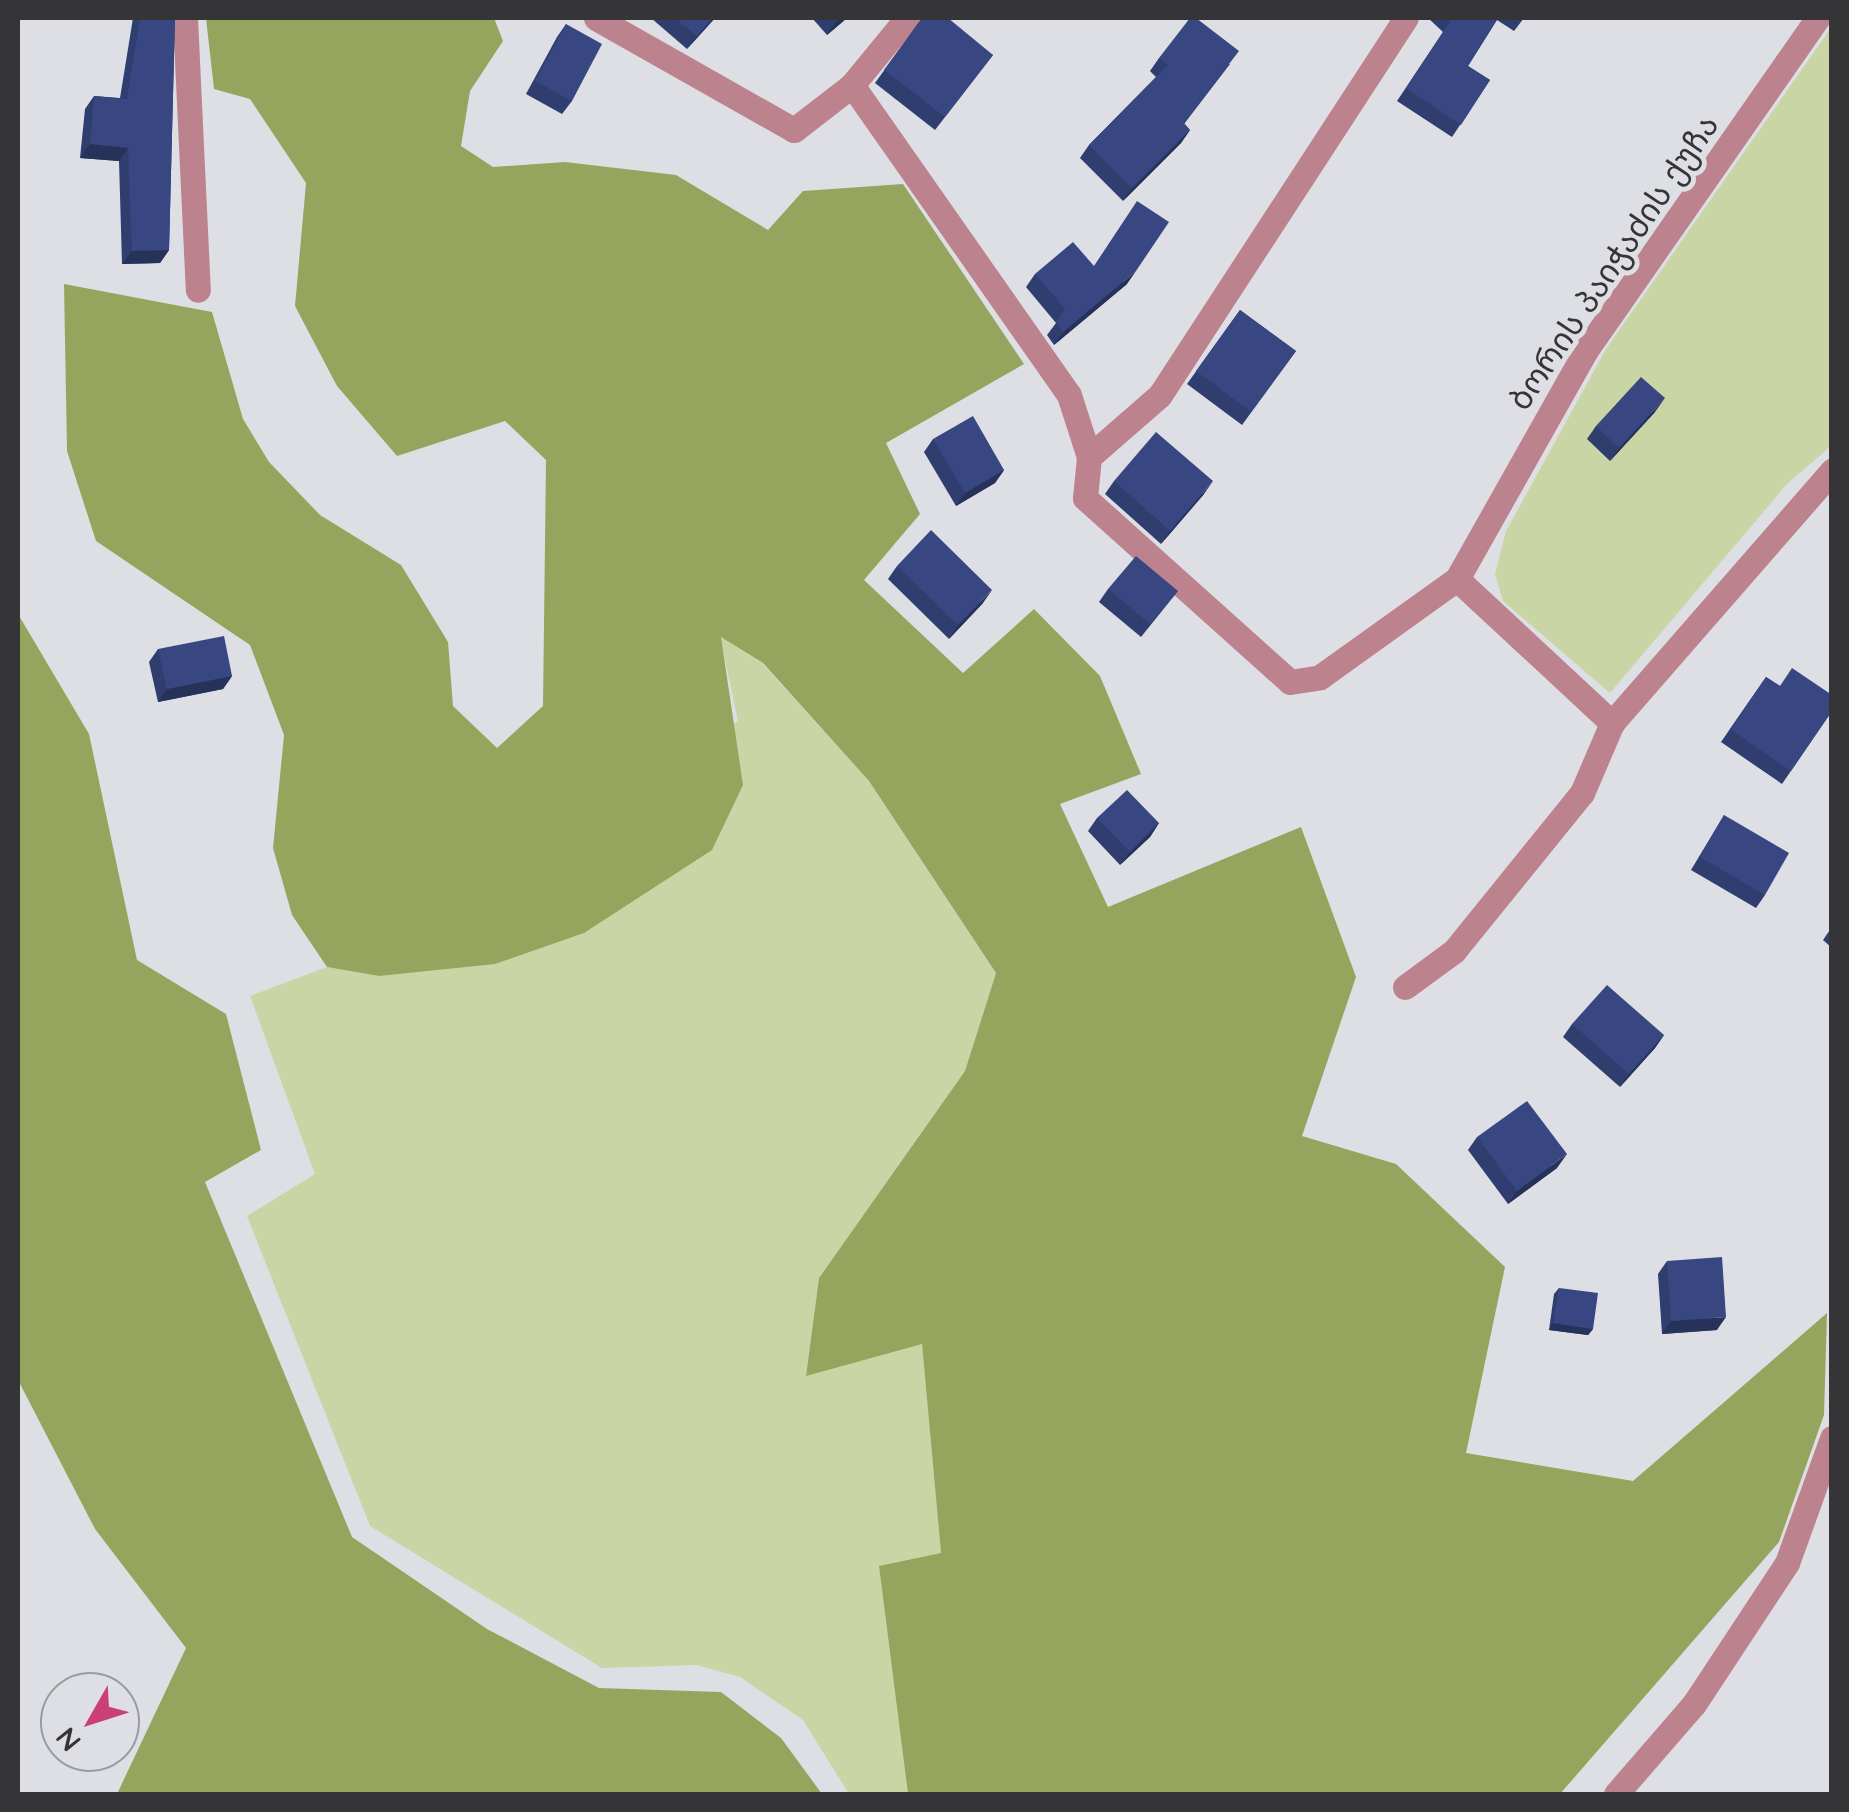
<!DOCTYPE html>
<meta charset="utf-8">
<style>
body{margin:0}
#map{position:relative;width:1849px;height:1812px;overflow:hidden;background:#dddfe4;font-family:Quicksand,"Noto Sans Georgian",sans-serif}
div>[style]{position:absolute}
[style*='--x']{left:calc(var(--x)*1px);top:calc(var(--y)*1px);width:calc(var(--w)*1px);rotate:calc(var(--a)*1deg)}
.green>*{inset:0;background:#c9d5a5}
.forest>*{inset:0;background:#96a55e}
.minor>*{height:25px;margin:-12.5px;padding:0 12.5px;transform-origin:12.5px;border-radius:12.5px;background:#bc838e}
.wall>*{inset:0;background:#303d6f}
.shaded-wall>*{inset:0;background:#27325a}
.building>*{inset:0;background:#384781}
span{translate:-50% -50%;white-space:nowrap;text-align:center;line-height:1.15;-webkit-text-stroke:10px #dddfe4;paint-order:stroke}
.street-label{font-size:32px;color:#353537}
.frame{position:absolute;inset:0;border:20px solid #353537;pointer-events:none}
.north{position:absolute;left:40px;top:1672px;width:100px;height:100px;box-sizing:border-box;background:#dddfe4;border:2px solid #9a9b9f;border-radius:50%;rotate:231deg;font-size:28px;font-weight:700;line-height:40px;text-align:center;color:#353537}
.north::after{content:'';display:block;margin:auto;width:35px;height:45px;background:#c93f76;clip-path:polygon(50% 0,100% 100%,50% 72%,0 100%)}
</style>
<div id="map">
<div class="green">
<div style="clip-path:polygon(1831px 28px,1831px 446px,1787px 484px,1610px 693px,1503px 601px,1495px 574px,1506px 531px,1606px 349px)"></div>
<div style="clip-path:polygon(720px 636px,762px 663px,869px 781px,996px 973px,965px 1071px,819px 1278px,806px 1375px,922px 1343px,941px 1554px,879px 1566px,908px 1794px,849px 1794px,803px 1720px,740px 1677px,696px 1665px,602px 1668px,370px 1526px,247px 1216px,315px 1174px,250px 996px,327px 967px,379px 976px,738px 721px)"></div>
</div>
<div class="forest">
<div style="clip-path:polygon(206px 18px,494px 18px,503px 41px,470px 91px,461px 146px,493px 167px,565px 162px,676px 175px,768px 230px,803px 191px,903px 184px,1024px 364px,886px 443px,920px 514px,864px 580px,963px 673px,1034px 609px,1100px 676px,1141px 774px,1060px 804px,1108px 907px,1301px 827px,1356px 977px,1302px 1136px,1396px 1164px,1505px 1267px,1466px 1453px,1633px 1481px,1827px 1313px,1824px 1415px,1779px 1542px,1560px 1794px,908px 1794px,879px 1566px,941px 1553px,922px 1344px,806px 1376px,819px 1278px,965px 1071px,996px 973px,869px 781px,763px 663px,721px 637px,743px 785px,712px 850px,584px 933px,495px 964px,379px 976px,327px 967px,292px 915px,273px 848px,284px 735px,250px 645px,96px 541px,67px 451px,64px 284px,212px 312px,243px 419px,269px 462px,320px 515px,401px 565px,448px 642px,453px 706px,497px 748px,543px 706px,546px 460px,505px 421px,397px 456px,337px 386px,295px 306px,306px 183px,250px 99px,214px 89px)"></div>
<div style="clip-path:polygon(18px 614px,89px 734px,137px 960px,226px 1014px,261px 1150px,205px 1182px,352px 1537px,487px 1629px,599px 1688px,721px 1692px,781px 1738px,822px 1794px,117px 1794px,186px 1648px,95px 1529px,18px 1380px)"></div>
</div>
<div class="minor">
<div style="--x:185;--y:18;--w:272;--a:87.3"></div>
<div style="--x:596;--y:18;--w:227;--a:29.5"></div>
<div style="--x:794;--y:130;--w:73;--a:-37.8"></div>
<div style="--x:907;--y:18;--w:87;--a:129.4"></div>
<div style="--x:852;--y:85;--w:378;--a:55"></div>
<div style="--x:1069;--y:395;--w:65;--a:72.1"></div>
<div style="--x:1089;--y:457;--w:41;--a:95.6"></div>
<div style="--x:1085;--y:498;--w:275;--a:41.9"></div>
<div style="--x:1290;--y:682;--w:30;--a:-9"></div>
<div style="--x:1320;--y:677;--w:168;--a:-35.6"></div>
<div style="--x:1457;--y:579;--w:263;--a:-60.6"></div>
<div style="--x:1586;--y:350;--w:405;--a:-55.1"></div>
<div style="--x:1089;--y:457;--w:94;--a:-41.1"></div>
<div style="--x:1160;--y:395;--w:450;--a:-56.9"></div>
<div style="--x:1457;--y:579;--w:212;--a:42.9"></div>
<div style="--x:1405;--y:987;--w:61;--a:-36.3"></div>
<div style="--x:1454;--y:951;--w:203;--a:-51"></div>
<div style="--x:1582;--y:793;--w:76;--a:-66.8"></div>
<div style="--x:1612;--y:723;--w:335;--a:-48.9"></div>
<div style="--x:1616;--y:1794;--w:119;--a:-49.1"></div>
<div style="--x:1694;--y:1704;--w:169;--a:-56.6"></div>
<div style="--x:1787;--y:1563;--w:133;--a:-70.2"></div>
</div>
<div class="wall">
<div style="clip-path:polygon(133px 18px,175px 18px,169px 250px,160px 263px,122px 264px,119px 161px,80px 158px,85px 109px,94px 96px,120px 98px)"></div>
<div style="clip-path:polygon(651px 18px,715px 18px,687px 49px)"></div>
<div style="clip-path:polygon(812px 18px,847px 18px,827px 35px)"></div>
<div style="clip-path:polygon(922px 18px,993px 55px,935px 130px,875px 83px)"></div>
<div style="clip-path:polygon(1428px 18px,1524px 18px,1514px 31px,1497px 20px,1468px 66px,1490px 80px,1452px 137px,1397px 101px,1443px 32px)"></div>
<div style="clip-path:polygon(566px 24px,572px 101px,562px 114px,526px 94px,557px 37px)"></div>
<div style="clip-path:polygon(1159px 58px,1230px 64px,1184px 124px,1190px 130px,1181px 143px,1123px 201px,1080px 158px,1089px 145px,1156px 77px,1150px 71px)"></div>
<div style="clip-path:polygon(1093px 266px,1127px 284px,1054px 345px,1047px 335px,1056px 323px,1026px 287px,1035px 274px)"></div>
<div style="clip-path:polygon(1240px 310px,1296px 351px,1242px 425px,1187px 384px)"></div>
<div style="clip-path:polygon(1655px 412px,1610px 461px,1587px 439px,1596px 426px)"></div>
<div style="clip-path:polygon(933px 439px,1004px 470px,995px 483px,956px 506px,924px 452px)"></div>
<div style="clip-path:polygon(1114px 481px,1204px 494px,1161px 544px,1105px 494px)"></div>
<div style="clip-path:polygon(897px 566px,983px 603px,949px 639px,888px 579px)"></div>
<div style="clip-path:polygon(1108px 589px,1178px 591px,1141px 637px,1099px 602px)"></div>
<div style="clip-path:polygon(158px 649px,232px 676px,223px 689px,158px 702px,149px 662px)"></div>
<div style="clip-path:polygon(1766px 677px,1780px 686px,1832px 711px,1782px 784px,1721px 742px)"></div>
<div style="clip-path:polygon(1724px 815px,1765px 895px,1756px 908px,1691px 870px)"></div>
<div style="clip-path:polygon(1097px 818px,1159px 823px,1150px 837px,1120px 865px,1088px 831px)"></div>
<div style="clip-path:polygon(1832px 927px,1832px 948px,1823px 940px)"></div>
<div style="clip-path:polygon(1572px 1024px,1664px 1035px,1655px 1048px,1620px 1087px,1563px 1037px)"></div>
<div style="clip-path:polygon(1477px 1137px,1557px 1168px,1508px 1204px,1468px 1150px)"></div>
<div style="clip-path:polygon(1667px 1261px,1717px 1330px,1662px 1334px,1658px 1274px)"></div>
<div style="clip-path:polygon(1559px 1288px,1593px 1329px,1588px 1335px,1549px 1330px,1554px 1294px)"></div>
</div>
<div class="shaded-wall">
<div style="clip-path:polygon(713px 18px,715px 18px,687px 49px,697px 36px)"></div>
<div style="clip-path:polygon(841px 18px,847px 18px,827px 35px,836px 22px)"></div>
<div style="clip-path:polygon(1190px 130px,1181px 143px,1123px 201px,1132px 188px)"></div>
<div style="clip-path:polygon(90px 144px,128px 148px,119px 161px,80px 158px)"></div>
<div style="clip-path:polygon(169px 250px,160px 263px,122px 264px,132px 251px)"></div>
<div style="clip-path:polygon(1136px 271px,1127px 284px,1054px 345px,1063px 332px)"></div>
<div style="clip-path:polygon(1665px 398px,1655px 412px,1610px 461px,1619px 448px)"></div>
<div style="clip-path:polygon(1004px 470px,995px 483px,956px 506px,965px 493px)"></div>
<div style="clip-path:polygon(1213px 481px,1204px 494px,1161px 544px,1170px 531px)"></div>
<div style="clip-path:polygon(992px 590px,983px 603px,949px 639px,958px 625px)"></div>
<div style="clip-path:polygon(232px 676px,223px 689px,158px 702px,167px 689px)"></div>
<div style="clip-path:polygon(1159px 823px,1150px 837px,1120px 865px,1130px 852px)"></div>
<div style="clip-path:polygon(1664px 1035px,1655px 1048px,1620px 1087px,1629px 1074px)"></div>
<div style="clip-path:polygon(1567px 1154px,1557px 1168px,1508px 1204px,1517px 1191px)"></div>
<div style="clip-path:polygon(1726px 1317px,1717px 1330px,1662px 1334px,1671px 1321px)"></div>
<div style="clip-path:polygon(1553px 1323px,1593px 1329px,1588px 1335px,1549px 1330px)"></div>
</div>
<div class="building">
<div style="clip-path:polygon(140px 18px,175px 18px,169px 250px,132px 251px,128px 148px,90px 144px,94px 96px,127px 99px)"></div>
<div style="clip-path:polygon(675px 18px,713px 18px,697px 36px)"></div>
<div style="clip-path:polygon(922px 18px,948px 18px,993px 55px,945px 117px,884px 70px)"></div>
<div style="clip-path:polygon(1190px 18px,1196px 18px,1239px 51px,1184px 123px,1190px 130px,1132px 188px,1089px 145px,1168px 65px,1159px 58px)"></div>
<div style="clip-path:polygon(1449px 18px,1498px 18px,1468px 66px,1490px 80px,1461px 125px,1406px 88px,1451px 20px)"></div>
<div style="clip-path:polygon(566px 24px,602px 44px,572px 101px,535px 81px)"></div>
<div style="clip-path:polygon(1137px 201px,1169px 222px,1136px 271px,1063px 332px,1056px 322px,1065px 309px,1035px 274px,1073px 242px,1094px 266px)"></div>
<div style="clip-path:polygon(1240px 310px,1296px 351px,1251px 412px,1196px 371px)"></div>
<div style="clip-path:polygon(1641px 377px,1665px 398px,1619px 448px,1596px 426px)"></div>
<div style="clip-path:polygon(973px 416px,1004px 470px,965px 493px,933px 439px)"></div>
<div style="clip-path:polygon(1156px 432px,1213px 481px,1170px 531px,1114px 481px)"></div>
<div style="clip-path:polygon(931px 530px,992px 590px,958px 625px,897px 566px)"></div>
<div style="clip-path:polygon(1136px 556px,1178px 591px,1150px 624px,1108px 589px)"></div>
<div style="clip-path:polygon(224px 636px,232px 676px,167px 689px,158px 649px)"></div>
<div style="clip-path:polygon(1792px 668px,1832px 695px,1832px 711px,1791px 771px,1730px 729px,1766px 677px,1780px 686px)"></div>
<div style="clip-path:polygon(1127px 790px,1159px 823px,1130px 852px,1097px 818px)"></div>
<div style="clip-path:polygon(1724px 815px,1789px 853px,1765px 895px,1700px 857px)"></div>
<div style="clip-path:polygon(1607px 985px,1664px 1035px,1629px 1074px,1572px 1024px)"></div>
<div style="clip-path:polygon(1527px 1101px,1567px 1154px,1517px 1191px,1477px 1137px)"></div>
<div style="clip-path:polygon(1722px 1257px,1726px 1317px,1671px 1321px,1667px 1261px)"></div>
<div style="clip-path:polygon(1559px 1288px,1598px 1293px,1593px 1329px,1553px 1323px)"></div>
</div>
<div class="street-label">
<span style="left:1613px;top:262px;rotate:-56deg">ბორის პაიჭაძის ქუჩა</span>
</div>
<div class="frame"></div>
<div class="north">N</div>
</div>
